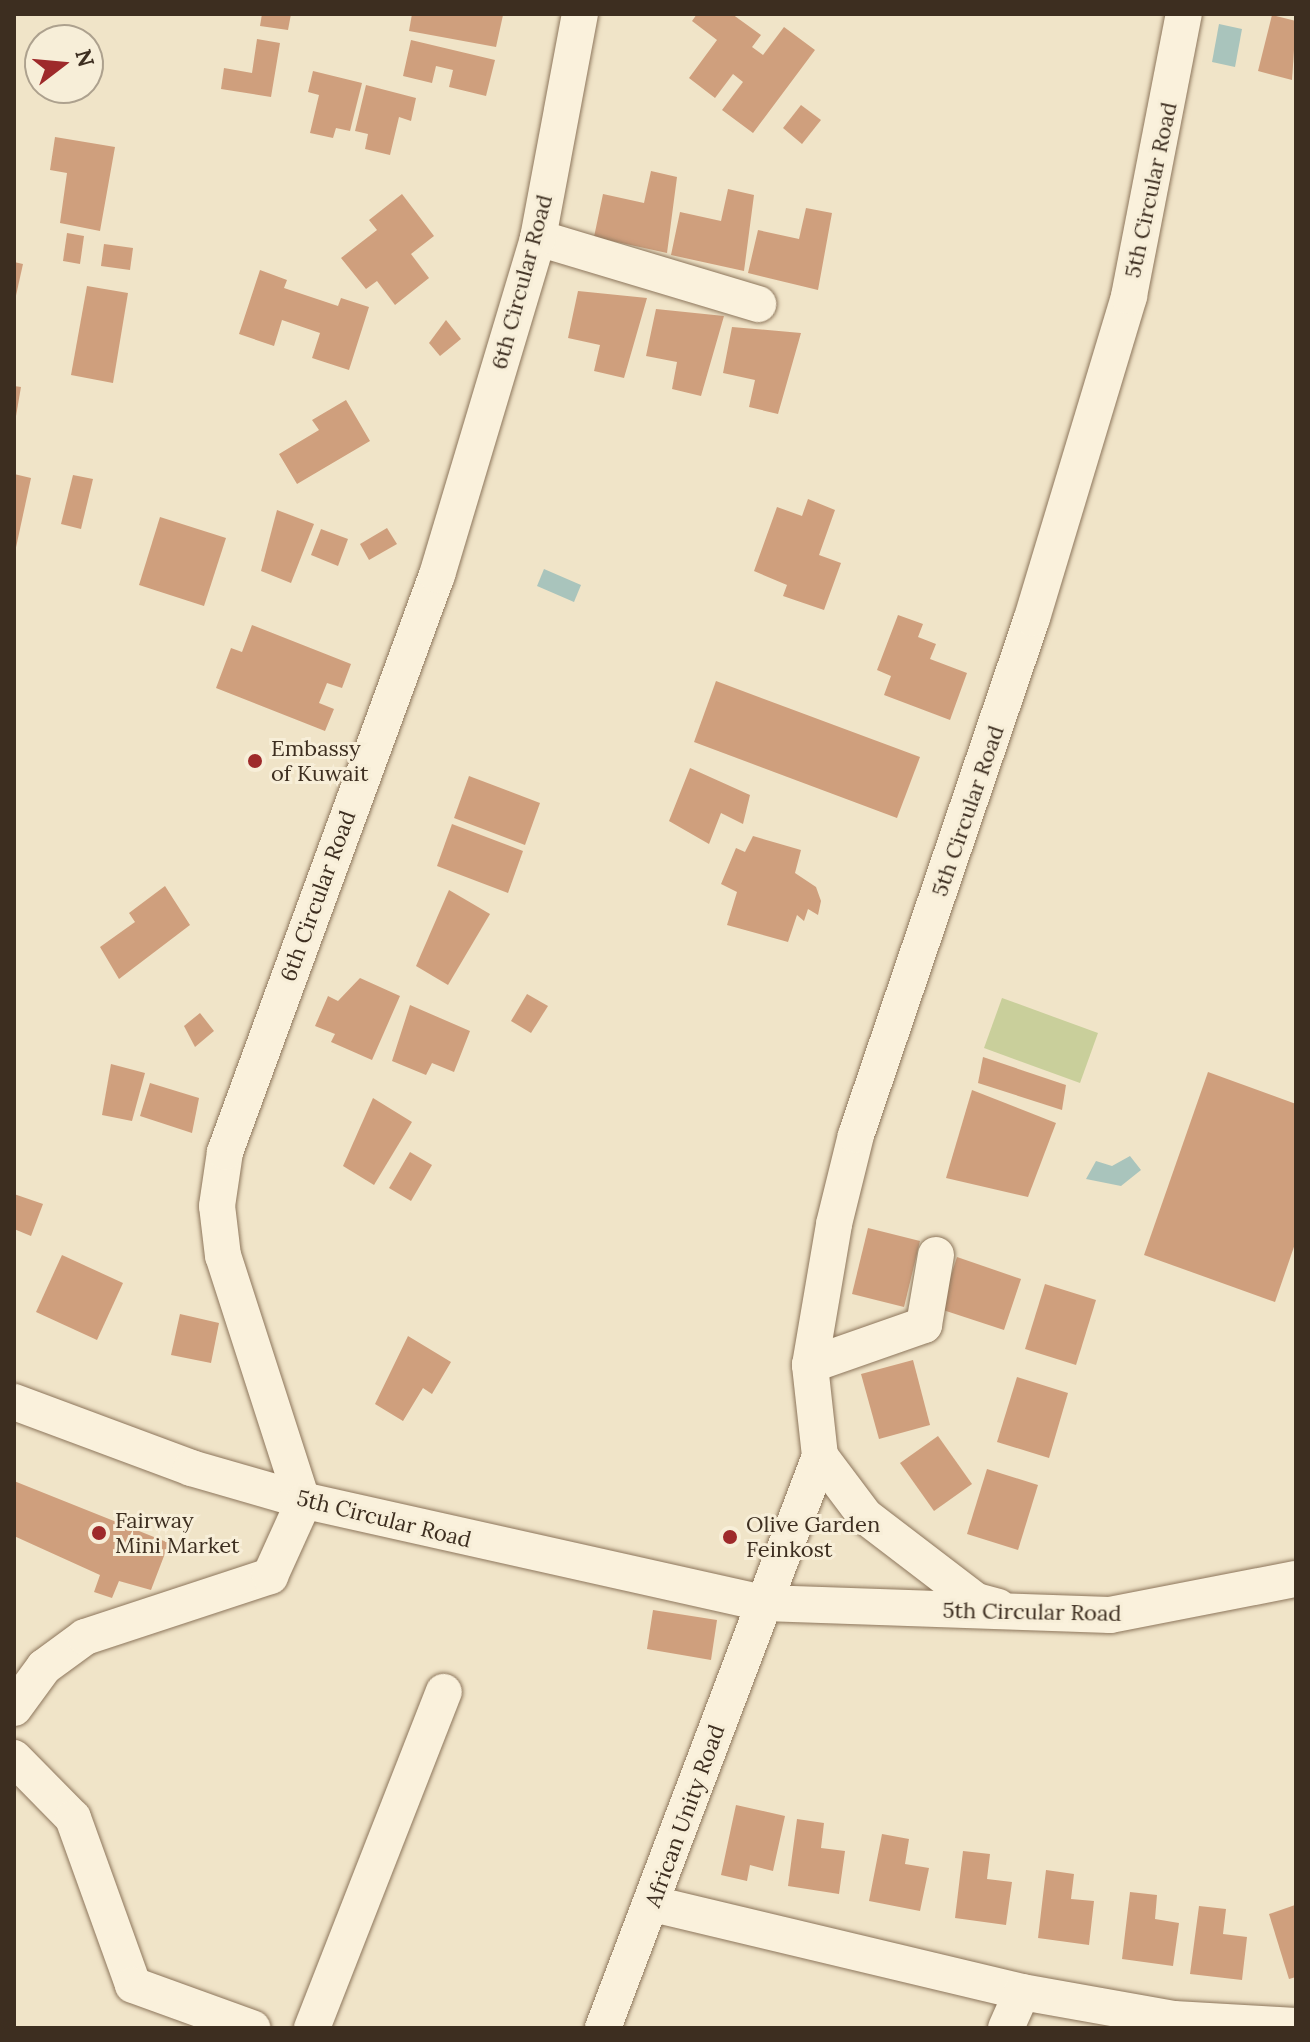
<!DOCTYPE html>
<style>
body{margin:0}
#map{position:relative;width:1310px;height:2042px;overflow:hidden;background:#f0e4c8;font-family:Lora,serif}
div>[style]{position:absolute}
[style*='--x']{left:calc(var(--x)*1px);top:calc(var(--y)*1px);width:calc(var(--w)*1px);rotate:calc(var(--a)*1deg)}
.green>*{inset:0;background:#c9cf9b}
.water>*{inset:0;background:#a9c4bc}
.building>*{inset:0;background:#cf9f7d}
.roads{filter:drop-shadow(0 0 2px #8d765c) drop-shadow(0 0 2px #8d765c)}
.minor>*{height:36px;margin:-18px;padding:0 18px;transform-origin:18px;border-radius:18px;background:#faf1dc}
.dots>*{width:22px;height:22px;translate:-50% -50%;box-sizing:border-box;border:4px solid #f7eed8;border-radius:50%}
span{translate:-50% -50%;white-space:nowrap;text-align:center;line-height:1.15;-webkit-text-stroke:6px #f7eed8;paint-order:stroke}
.street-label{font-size:22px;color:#3d2e20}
.poi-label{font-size:22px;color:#3d2e20}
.left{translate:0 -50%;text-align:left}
.frame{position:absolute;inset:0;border:16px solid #3d2e20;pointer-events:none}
.north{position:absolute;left:24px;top:24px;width:80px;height:80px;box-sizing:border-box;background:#f7eed8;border:2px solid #ada18e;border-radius:50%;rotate:74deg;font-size:22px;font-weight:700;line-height:32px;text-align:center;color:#3d2e20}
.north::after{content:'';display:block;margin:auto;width:28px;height:36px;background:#9e2a2b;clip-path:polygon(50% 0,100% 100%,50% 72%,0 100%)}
</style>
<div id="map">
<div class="green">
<div style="clip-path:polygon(1002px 998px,1098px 1033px,1080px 1083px,984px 1048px)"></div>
</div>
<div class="water">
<div style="clip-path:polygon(1219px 24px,1242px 29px,1235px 67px,1212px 62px)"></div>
<div style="clip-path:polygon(544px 569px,581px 585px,574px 602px,537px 586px)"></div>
<div style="clip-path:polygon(1130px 1156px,1141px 1170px,1121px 1186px,1086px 1179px,1096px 1161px,1112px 1166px)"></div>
</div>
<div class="building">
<div style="clip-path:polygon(262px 14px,291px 14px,288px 30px,260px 26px)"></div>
<div style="clip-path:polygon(412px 14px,503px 15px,496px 47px,409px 31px)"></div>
<div style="clip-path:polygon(697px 14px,732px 14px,761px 35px,752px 47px,763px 55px,784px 27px,815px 50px,753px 133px,722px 110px,743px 82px,733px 74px,715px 98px,689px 78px,717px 40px,692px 21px)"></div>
<div style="clip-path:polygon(1272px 15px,1296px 21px,1292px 80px,1258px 71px)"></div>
<div style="clip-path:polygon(257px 39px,280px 43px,271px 97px,221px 89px,224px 68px,252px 73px)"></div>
<div style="clip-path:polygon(411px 40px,495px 60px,486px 96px,449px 87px,453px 70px,436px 66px,432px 83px,403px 76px)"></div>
<div style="clip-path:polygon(313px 71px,362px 83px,350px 131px,336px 128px,333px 138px,310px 133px,319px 95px,308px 92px)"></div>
<div style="clip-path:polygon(366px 85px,416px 98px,411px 121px,399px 117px,390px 155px,365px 149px,368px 134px,355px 131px)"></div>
<div style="clip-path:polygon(801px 105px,821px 120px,802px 144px,783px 128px)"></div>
<div style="clip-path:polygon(55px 137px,115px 147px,100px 231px,60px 223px,67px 173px,50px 170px)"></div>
<div style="clip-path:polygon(651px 171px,677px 177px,667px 253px,594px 237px,603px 194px,644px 203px)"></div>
<div style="clip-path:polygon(728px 189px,754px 195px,744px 271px,671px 255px,680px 212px,721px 221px)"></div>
<div style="clip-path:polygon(402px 194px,434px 236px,411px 254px,429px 278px,395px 305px,377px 281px,366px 289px,341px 258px,377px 230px,369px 220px)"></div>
<div style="clip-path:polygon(806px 208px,832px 213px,818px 290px,748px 273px,758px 230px,799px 239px)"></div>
<div style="clip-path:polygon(67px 233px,84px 236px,80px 264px,63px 261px)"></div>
<div style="clip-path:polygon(104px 244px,133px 248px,130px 270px,101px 266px)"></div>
<div style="clip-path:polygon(14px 262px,23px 264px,15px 300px,14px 300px)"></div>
<div style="clip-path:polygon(260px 270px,287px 280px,284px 288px,338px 306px,341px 298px,369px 307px,349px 370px,312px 358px,320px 333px,282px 320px,274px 346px,239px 334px)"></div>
<div style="clip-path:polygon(87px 286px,128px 293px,113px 383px,71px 375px)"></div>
<div style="clip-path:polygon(578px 291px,647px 298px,624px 378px,594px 371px,600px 345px,568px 338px)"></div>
<div style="clip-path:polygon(656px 309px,724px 316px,701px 396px,672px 389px,677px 362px,646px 356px)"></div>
<div style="clip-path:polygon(446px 320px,461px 339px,440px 356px,429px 343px)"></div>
<div style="clip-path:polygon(732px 327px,801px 333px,778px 414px,749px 407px,755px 380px,723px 373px)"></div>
<div style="clip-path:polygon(14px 386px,21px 387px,16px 416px,14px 416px)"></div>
<div style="clip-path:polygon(346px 400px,370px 441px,297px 484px,279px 454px,319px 430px,312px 420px)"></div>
<div style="clip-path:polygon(14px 474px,31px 478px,15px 552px,14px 552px)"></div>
<div style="clip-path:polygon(73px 475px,93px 479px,81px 529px,61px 524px)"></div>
<div style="clip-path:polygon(808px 499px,835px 510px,819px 555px,841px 563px,824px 610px,783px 596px,787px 585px,754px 571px,777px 507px,802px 516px)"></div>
<div style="clip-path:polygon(277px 510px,314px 524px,291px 583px,261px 571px)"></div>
<div style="clip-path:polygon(160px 517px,226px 538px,204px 606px,139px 585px)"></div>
<div style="clip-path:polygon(387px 528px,397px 544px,369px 560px,360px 544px)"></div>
<div style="clip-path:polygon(321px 529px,348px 539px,338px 566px,311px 555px)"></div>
<div style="clip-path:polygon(898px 615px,923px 624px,918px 637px,936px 644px,930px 659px,967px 673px,950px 720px,884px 695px,891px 676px,877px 670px)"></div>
<div style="clip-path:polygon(252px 625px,351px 664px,342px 688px,327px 683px,319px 703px,334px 709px,325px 731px,216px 688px,231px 648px,242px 652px)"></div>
<div style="clip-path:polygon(716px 681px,920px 757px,897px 818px,694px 742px)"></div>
<div style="clip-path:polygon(690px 768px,750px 795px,743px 824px,721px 813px,709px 844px,669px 821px)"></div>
<div style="clip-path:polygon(469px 776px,540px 803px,525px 845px,454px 818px)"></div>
<div style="clip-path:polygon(452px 824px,523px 851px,508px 893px,437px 866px)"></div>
<div style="clip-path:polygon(753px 836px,801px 850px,795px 873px,816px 887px,821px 901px,818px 915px,808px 909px,804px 921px,797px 915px,788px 942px,727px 925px,737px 892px,721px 884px,736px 848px,745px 852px)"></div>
<div style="clip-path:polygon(165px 886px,190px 925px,119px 979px,100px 947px,135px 922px,129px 913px)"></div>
<div style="clip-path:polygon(449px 890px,490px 914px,448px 985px,416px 966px)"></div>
<div style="clip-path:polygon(360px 978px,400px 996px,372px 1060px,331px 1042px,335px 1034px,315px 1026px,328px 996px,338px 1001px)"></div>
<div style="clip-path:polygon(527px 994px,548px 1006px,531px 1033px,511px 1021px)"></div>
<div style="clip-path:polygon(410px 1005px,470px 1031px,454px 1072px,432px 1063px,426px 1075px,392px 1061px)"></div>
<div style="clip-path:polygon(200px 1013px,214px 1031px,195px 1047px,184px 1026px)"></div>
<div style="clip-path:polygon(983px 1057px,1066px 1085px,1062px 1110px,978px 1083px)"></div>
<div style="clip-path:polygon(111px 1064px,145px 1073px,132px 1121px,102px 1115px)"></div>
<div style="clip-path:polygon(1208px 1072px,1296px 1104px,1296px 1241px,1275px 1302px,1144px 1255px)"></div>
<div style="clip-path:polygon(150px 1083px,199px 1098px,192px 1133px,140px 1116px)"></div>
<div style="clip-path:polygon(972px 1090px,1056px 1123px,1028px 1197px,946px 1178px)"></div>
<div style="clip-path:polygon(373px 1098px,412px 1122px,374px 1185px,343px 1166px)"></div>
<div style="clip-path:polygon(410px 1152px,432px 1165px,411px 1201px,389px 1188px)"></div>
<div style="clip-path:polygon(14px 1194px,43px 1204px,31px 1236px,14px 1229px)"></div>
<div style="clip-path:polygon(868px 1228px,920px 1241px,904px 1307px,852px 1294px)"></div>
<div style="clip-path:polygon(62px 1255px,123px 1283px,97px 1340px,36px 1312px)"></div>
<div style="clip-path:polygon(957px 1257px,1021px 1279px,1004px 1330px,940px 1309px)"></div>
<div style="clip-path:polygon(1045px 1284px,1096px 1300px,1076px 1365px,1025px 1349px)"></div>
<div style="clip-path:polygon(180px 1314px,219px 1323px,211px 1363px,171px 1355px)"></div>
<div style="clip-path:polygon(408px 1336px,451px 1362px,432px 1394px,423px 1388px,403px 1421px,375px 1404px)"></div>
<div style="clip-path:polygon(913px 1360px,930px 1425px,879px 1439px,861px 1374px)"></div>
<div style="clip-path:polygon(1017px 1377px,1068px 1393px,1049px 1458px,997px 1442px)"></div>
<div style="clip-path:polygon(938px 1436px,972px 1484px,934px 1511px,900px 1463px)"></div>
<div style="clip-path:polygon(987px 1469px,1038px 1485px,1018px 1550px,967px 1534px)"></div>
<div style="clip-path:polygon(14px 1481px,169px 1543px,151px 1590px,119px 1581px,112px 1598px,94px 1592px,100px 1575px,14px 1536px)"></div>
<div style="clip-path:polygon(653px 1610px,717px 1620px,711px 1660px,647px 1649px)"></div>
<div style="clip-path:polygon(736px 1805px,785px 1816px,773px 1871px,750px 1865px,747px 1881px,721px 1875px)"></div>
<div style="clip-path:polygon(797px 1819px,824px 1823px,821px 1848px,845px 1851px,839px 1894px,788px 1886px)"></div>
<div style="clip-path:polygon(882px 1834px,909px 1839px,905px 1864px,929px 1868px,920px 1911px,869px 1901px)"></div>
<div style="clip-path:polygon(963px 1851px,990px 1854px,987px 1879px,1012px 1882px,1006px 1925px,955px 1918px)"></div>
<div style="clip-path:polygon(1046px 1870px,1074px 1874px,1071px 1899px,1094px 1901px,1089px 1945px,1038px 1938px)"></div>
<div style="clip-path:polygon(1130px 1892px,1157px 1895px,1155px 1919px,1179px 1923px,1173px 1966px,1122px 1959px)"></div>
<div style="clip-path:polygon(1295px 1905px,1296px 1977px,1289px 1979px,1269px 1914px)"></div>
<div style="clip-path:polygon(1199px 1906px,1226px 1909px,1223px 1934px,1247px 1937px,1242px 1980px,1190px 1974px)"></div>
</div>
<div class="roads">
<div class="minor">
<div style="--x:538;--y:238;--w:230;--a:16.7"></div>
<div style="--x:810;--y:1365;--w:121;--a:-19.3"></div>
<div style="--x:924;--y:1325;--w:71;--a:-80.3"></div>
<div style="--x:14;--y:1402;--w:189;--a:20.4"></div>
<div style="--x:191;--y:1468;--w:116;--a:16.1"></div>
<div style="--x:302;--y:1500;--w:473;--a:12.6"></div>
<div style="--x:764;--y:1603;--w:346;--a:2"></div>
<div style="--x:1110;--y:1615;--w:189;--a:-11"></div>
<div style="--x:820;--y:1456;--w:75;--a:53.1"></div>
<div style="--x:865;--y:1516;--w:140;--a:37.4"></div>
<div style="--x:976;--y:1601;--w:23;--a:15"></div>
<div style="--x:302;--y:1500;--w:256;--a:-107.9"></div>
<div style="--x:223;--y:1256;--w:50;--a:-96.8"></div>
<div style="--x:217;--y:1206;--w:55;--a:-81.6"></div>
<div style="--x:225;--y:1152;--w:615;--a:-69.83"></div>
<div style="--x:437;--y:575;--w:352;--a:-73.3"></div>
<div style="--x:538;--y:238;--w:228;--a:-79.4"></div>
<div style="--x:14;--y:1708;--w:51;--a:-53.8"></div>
<div style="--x:44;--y:1667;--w:51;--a:-36.2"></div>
<div style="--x:85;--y:1637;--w:195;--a:-18.2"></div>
<div style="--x:270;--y:1576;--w:82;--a:-65.6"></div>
<div style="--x:14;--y:1758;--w:84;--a:45.5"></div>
<div style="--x:73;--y:1818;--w:177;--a:70.2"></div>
<div style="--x:133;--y:1985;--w:127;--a:19.9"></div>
<div style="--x:653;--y:1904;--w:379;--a:13.4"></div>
<div style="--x:1022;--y:1992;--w:154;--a:10.1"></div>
<div style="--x:1174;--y:2019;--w:122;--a:3.3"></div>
<div style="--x:312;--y:2028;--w:361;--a:-68.6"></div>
<div style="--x:603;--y:2028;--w:612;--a:-69.22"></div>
<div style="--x:820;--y:1456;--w:92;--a:-96.3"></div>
<div style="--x:810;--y:1365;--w:143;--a:-80.3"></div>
<div style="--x:834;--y:1224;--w:92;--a:-76.1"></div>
<div style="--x:856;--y:1135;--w:546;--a:-71.2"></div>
<div style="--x:1032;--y:618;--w:336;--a:-73.2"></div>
<div style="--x:1129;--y:296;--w:287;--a:-79"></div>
<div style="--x:1006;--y:2028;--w:39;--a:-66"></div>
</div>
</div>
<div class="dots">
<div style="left:255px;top:761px;background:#9e2a2b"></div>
<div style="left:99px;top:1533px;background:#9e2a2b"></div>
<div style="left:730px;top:1537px;background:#9e2a2b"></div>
</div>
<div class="street-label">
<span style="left:1151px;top:190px;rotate:-78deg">5th Circular Road</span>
<span style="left:522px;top:282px;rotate:-75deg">6th Circular Road</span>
<span style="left:968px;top:811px;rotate:-71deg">5th Circular Road</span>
<span style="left:318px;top:896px;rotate:-70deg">6th Circular Road</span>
<span style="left:384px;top:1519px;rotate:14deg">5th Circular Road</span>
<span style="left:1032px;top:1612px;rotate:1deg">5th Circular Road</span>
<span style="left:685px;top:1816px;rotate:-70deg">African Unity Road</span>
</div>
<div class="poi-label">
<span class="left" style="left:271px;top:761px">Embassy<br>of Kuwait</span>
<span class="left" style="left:115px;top:1533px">Fairway<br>Mini Market</span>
<span class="left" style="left:746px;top:1537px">Olive Garden<br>Feinkost</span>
</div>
<div class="frame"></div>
<div class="north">N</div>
</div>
